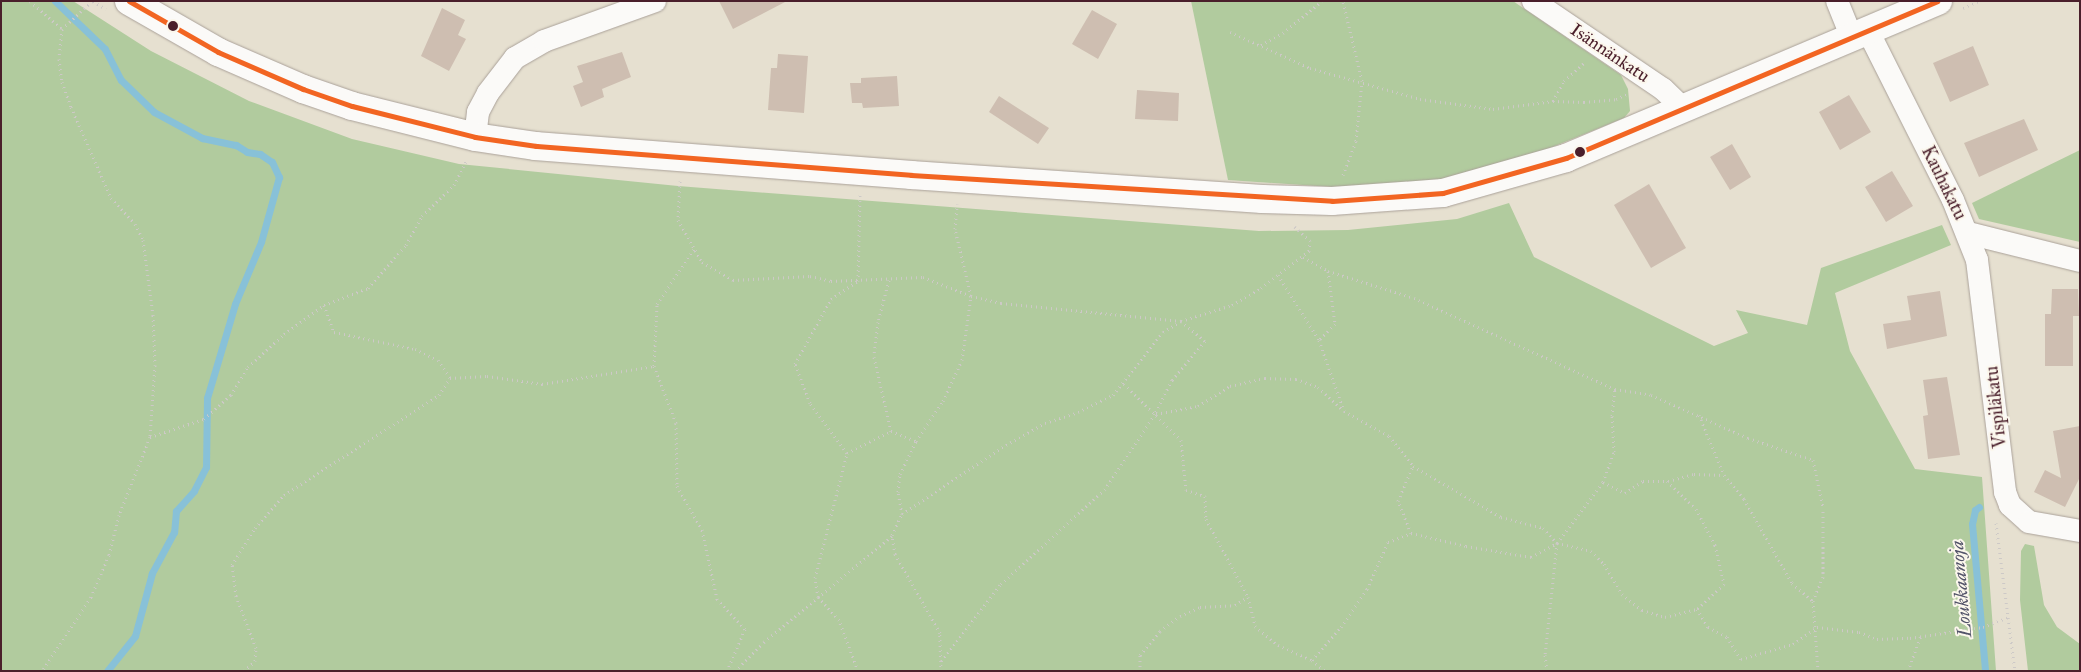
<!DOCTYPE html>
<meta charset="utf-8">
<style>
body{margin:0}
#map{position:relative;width:2081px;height:672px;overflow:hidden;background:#e6e0d0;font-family:"IM FELL Great Primer",serif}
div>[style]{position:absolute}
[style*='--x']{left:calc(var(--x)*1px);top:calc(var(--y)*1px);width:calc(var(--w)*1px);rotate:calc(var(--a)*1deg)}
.forest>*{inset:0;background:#b1cb9e}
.stream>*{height:7px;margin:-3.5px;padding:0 3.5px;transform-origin:3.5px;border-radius:3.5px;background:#88c1d8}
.building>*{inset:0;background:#cebeb1}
.path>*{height:3px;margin-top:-1.5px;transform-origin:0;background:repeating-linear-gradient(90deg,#cdc9c7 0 1px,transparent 0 5px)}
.roads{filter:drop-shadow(0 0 1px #aaa199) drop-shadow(0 0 1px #aaa199)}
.street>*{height:22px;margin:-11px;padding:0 11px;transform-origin:11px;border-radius:11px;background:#fbfaf8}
.secondary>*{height:28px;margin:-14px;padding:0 14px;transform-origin:14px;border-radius:14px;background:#fbfaf8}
.bus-1>*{height:5px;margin:-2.5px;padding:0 2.5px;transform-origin:2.5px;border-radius:2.5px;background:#f26522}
.dots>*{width:14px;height:14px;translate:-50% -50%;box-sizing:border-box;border:2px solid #fbf7ec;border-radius:50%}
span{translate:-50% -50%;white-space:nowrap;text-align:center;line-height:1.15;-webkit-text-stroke:4px #fbf7ec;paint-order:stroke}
.street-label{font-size:18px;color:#4a1f2b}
.water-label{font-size:19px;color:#525369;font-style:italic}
.frame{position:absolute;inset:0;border:2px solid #4a1f2b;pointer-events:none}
</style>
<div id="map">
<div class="forest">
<div style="clip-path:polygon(1px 1px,73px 1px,151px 51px,249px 101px,352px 139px,459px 164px,678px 186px,1259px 231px,1348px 230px,1457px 219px,1509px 203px,1534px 257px,1714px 346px,1748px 333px,1736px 310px,1807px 325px,1821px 268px,1942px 225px,1951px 245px,1835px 293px,1850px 351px,1915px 469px,1982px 477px,1996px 671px,1px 671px)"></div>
<div style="clip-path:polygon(1191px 1px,1513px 1px,1621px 75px,1628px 89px,1630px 111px,1624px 118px,1545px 150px,1435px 184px,1332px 187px,1228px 180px)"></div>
<div style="clip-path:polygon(2080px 150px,2080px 242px,1979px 219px,1972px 203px)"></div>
<div style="clip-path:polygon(2025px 544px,2034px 546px,2044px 605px,2057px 627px,2080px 644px,2080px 671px,2028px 671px,2020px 600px,2021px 551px)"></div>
</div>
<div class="stream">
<div style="--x:55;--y:1;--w:69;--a:43.8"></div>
<div style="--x:105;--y:49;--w:35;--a:63"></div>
<div style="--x:121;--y:80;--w:46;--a:44.1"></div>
<div style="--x:154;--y:112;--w:55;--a:28.4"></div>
<div style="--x:202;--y:138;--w:35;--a:12"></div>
<div style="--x:236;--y:145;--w:13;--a:32"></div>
<div style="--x:247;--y:152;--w:13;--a:9"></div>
<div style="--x:260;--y:154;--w:14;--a:34"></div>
<div style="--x:272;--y:162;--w:17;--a:65"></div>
<div style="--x:279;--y:177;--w:67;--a:105.5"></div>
<div style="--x:261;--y:242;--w:67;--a:112.8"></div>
<div style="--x:235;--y:304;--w:98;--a:106.6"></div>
<div style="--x:207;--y:398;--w:69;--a:90.8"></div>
<div style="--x:206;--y:467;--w:27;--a:117"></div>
<div style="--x:194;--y:491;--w:27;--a:132"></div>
<div style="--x:176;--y:511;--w:21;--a:95"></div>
<div style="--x:174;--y:532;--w:47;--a:118.2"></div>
<div style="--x:152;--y:573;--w:65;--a:105.1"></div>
<div style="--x:135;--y:636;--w:45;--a:128.7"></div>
<div style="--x:1979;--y:507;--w:5;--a:143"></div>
<div style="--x:1975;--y:510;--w:14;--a:102"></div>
<div style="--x:1972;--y:524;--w:148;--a:84.9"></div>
</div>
<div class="building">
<div style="clip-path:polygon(719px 1px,787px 1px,733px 29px)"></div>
<div style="clip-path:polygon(442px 8px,465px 20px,458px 35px,466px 39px,449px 71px,421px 56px)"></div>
<div style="clip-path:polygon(1092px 10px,1117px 24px,1098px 59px,1072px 44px)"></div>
<div style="clip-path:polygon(1973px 46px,1989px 85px,1950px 102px,1933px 63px)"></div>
<div style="clip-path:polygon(622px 52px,631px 77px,602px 89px,604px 97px,581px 107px,573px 86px,583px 82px,577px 66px)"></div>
<div style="clip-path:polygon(778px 54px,808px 56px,804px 113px,768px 110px,771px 68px,777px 68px)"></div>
<div style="clip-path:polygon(897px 76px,899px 106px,863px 108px,862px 103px,852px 103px,850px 83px,861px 83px,861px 78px)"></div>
<div style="clip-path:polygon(1137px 90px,1179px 93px,1178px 121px,1135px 119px)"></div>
<div style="clip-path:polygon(1849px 95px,1871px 132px,1840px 150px,1819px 112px)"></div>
<div style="clip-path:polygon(999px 96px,1049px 128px,1038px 144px,989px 112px)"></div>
<div style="clip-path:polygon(2024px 119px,2038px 150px,1979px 177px,1964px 143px)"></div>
<div style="clip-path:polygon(1732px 144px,1751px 177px,1730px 190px,1710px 157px)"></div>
<div style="clip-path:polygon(1892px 171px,1913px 206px,1886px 222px,1865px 187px)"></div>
<div style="clip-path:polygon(1649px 184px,1686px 248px,1651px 268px,1614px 205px)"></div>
<div style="clip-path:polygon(2052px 289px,2078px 289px,2079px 316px,2073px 316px,2073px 366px,2045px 366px,2045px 314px,2051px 314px)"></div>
<div style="clip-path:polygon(1940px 291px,1947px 336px,1887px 349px,1883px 324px,1911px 320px,1907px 296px)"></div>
<div style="clip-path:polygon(1947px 377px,1960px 455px,1928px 459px,1923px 416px,1928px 415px,1923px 380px)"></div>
<div style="clip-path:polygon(2080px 426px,2080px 477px,2065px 507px,2034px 492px,2045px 470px,2061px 478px,2053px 431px)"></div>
</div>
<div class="path">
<div style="--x:30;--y:1;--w:43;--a:41.2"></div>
<div style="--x:62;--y:29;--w:30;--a:96"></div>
<div style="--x:59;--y:59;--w:23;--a:83"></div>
<div style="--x:62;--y:82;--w:27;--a:70"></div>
<div style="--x:71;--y:107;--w:99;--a:66.3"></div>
<div style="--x:111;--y:198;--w:35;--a:47"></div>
<div style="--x:135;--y:224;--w:18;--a:63"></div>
<div style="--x:143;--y:240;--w:76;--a:82.4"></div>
<div style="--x:153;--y:315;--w:50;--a:87.7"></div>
<div style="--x:155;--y:365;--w:72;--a:94"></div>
<div style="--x:150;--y:437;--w:84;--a:111.7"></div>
<div style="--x:119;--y:515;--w:41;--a:104"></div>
<div style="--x:109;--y:555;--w:46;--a:113.2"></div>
<div style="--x:91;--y:597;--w:89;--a:123.5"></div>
<div style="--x:93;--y:1;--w:15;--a:32"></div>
<div style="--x:1963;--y:8;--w:17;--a:-24"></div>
<div style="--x:62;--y:29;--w:41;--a:-43"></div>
<div style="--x:1230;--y:32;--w:88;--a:24.2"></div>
<div style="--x:1310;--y:68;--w:114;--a:15.7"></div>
<div style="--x:1420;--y:99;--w:74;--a:7.8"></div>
<div style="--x:1493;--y:109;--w:61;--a:-7.6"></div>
<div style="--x:1553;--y:101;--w:31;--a:2"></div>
<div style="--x:1584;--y:102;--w:32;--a:-5"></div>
<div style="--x:1616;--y:99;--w:14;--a:-25"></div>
<div style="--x:1261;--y:45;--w:25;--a:-29"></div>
<div style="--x:1283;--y:33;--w:50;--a:-39.4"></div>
<div style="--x:1553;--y:101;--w:23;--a:-61"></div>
<div style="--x:1564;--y:81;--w:27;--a:-42"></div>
<div style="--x:1343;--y:175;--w:36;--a:-69"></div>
<div style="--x:1356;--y:141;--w:60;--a:-84.3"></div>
<div style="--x:1362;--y:81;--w:82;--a:-103.4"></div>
<div style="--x:680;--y:181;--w:39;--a:93"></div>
<div style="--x:678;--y:220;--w:48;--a:60.3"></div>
<div style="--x:702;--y:262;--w:36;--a:30"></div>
<div style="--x:733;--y:280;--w:77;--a:-3"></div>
<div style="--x:810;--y:276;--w:22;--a:13"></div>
<div style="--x:831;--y:281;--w:92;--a:-2.5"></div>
<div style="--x:923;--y:277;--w:52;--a:21.6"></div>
<div style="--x:971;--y:296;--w:31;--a:13"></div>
<div style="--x:1001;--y:303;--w:181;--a:5.7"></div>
<div style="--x:1181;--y:321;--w:31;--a:40"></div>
<div style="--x:1205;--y:341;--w:51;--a:130.2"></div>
<div style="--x:1172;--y:380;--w:38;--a:117"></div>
<div style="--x:1155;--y:414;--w:90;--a:123.7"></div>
<div style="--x:1105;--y:489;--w:142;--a:137.6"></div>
<div style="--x:1000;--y:585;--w:97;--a:127.5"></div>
<div style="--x:1303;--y:257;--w:29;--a:29"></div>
<div style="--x:1328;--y:271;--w:90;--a:17.4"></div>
<div style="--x:1414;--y:298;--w:221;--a:24.4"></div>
<div style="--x:1615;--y:389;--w:36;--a:9"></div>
<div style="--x:1651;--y:395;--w:106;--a:23.9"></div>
<div style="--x:1748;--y:438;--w:69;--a:18.7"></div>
<div style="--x:1813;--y:460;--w:48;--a:78"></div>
<div style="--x:1823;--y:507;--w:70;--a:90"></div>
<div style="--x:1823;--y:577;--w:26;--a:113"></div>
<div style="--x:1813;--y:601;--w:70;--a:85.9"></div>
<div style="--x:1328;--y:271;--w:53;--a:82.5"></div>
<div style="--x:1335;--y:324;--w:23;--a:135"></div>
<div style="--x:1319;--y:340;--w:75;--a:70.6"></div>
<div style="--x:1344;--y:411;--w:51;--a:29.1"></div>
<div style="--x:1389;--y:436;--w:38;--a:51"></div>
<div style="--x:1413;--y:466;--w:102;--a:30.1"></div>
<div style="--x:1501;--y:517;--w:43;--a:14.7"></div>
<div style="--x:1543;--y:528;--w:21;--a:47"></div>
<div style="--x:1557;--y:543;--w:113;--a:96.1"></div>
<div style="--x:1545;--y:655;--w:16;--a:83"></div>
<div style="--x:1278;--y:275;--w:77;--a:57.8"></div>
<div style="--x:889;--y:280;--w:43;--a:104.7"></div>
<div style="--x:878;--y:322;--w:35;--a:97"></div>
<div style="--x:874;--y:357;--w:76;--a:77.1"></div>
<div style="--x:324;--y:305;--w:29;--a:70"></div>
<div style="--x:334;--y:332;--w:83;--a:11.9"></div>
<div style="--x:415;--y:349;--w:25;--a:26"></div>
<div style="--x:438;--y:360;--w:22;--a:56"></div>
<div style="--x:654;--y:366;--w:62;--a:-87.2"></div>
<div style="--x:657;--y:304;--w:66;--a:-56.1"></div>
<div style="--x:450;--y:378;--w:37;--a:-3"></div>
<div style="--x:487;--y:376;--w:56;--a:8.3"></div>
<div style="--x:542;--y:384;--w:113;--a:-9.1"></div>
<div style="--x:654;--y:366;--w:61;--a:68.9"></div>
<div style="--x:676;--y:423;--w:63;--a:89.1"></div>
<div style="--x:677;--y:486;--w:51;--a:60.4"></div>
<div style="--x:702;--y:530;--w:71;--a:77.7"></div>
<div style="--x:717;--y:599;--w:41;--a:47"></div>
<div style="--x:745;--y:629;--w:46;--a:113.2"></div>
<div style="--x:1124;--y:384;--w:80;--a:44.5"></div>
<div style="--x:1181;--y:440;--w:50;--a:84.3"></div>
<div style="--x:1186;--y:490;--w:20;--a:18"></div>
<div style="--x:1205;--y:496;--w:23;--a:88"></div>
<div style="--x:1206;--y:519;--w:89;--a:61.7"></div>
<div style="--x:1248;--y:597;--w:30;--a:76"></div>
<div style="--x:1255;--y:626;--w:30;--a:40"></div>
<div style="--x:1278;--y:645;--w:37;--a:24"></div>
<div style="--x:1312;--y:660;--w:44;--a:-48.7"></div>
<div style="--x:1341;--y:627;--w:46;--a:-55.6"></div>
<div style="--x:1367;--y:589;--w:51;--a:-65.9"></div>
<div style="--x:1388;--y:542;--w:25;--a:-21"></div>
<div style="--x:1411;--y:533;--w:35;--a:-112"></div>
<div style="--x:1398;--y:501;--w:38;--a:-67"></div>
<div style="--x:1156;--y:414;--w:43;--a:-10.8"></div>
<div style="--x:1198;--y:406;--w:38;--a:-32"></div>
<div style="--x:1230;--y:386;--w:36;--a:-13"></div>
<div style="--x:1265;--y:378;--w:31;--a:2"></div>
<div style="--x:1296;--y:379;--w:23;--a:20"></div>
<div style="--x:1318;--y:387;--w:33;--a:43"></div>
<div style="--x:1699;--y:415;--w:65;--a:67.4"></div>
<div style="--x:1724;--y:475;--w:31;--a:50"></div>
<div style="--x:1744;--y:499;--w:97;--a:60.3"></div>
<div style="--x:1792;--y:583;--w:28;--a:41"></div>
<div style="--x:150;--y:437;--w:57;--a:-18.4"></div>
<div style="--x:204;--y:419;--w:36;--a:-42"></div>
<div style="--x:231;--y:395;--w:33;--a:-59"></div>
<div style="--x:248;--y:367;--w:49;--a:-42.5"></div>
<div style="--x:284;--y:334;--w:49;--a:-35.9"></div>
<div style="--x:324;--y:305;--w:47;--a:-21.1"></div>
<div style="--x:368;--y:288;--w:57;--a:-48.5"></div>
<div style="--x:406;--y:245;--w:33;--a:-61"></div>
<div style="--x:422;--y:216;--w:45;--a:-44.1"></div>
<div style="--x:454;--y:185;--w:27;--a:-63"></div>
<div style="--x:847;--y:453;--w:49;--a:-26.6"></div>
<div style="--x:891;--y:431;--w:27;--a:22"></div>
<div style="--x:1668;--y:481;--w:27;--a:-15"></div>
<div style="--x:1694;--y:474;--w:30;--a:2"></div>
<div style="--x:1603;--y:482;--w:25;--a:27"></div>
<div style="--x:1625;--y:493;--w:22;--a:-34"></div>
<div style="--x:1643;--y:481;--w:24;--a:0"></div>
<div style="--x:1667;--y:481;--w:40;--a:44"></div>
<div style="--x:1696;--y:509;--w:41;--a:62.2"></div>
<div style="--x:1715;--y:545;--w:40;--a:77"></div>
<div style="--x:1724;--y:584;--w:37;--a:137"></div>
<div style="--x:902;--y:514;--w:22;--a:-100"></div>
<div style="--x:898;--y:492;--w:18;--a:-84"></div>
<div style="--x:900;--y:474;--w:37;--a:-64"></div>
<div style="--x:916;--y:441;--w:48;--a:-56"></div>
<div style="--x:943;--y:401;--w:45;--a:-65.1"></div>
<div style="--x:962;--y:360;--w:65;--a:-82"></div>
<div style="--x:971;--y:296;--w:69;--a:-103.4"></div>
<div style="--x:955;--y:229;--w:25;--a:-85"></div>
<div style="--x:1996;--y:523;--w:149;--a:82.7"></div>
<div style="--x:1411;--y:533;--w:57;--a:13.3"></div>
<div style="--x:1466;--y:546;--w:66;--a:9.6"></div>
<div style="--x:1531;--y:557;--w:30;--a:-28"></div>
<div style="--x:1557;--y:543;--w:76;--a:-53"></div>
<div style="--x:1603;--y:482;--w:32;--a:-70"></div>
<div style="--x:1614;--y:452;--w:36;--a:-93"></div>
<div style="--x:1612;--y:416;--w:27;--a:-84"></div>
<div style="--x:1557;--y:543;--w:35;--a:13"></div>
<div style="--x:1591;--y:551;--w:18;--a:45"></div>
<div style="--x:1604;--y:564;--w:35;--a:59"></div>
<div style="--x:1622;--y:594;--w:26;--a:39"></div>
<div style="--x:1642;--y:610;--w:24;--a:17"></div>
<div style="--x:1665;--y:617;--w:33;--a:-14"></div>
<div style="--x:1697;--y:609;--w:21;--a:59"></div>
<div style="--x:1708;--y:627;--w:21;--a:28"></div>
<div style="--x:1727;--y:637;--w:26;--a:58"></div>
<div style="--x:1741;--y:659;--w:54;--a:-16.1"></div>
<div style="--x:1793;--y:644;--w:29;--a:-35"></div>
<div style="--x:1817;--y:627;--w:42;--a:6.8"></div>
<div style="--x:1859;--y:632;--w:19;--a:21"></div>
<div style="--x:1877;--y:639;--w:33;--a:-2"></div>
<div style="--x:1910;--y:638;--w:74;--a:-8.6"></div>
<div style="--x:1983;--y:627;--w:26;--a:-21"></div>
<div style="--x:1312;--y:660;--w:17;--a:40"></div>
<div style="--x:244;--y:671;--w:15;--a:-42"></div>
<div style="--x:255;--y:661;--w:13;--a:-86"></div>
<div style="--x:256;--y:648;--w:56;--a:-111"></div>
<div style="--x:236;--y:596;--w:31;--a:-97"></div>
<div style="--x:232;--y:565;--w:44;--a:-58.1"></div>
<div style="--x:255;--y:528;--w:44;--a:-48.7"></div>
<div style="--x:284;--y:495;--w:184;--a:-32.8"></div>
<div style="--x:439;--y:395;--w:20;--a:-57"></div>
<div style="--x:735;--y:671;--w:41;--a:-45"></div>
<div style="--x:764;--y:642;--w:166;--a:-39.6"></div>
<div style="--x:858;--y:671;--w:54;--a:-110.4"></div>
<div style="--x:839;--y:620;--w:31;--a:-132"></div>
<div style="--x:818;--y:597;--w:19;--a:-99"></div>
<div style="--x:815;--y:578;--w:129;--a:-75.6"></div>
<div style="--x:847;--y:453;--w:62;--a:-126.5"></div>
<div style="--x:810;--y:403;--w:42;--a:-111"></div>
<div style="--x:795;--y:364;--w:74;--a:-61"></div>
<div style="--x:831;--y:299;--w:32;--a:-34"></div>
<div style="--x:858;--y:281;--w:86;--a:-88.7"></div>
<div style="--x:941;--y:671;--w:38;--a:-92"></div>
<div style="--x:940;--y:633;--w:91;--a:-119.7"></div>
<div style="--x:895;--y:554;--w:19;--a:-99"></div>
<div style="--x:892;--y:535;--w:23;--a:-65"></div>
<div style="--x:902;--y:514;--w:125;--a:-33.6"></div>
<div style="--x:1006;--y:445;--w:45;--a:-29.4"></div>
<div style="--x:1045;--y:423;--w:35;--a:-18"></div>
<div style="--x:1078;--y:412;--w:39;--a:-26"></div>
<div style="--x:1113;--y:395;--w:80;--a:-51.6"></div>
<div style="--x:1163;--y:332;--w:21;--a:-31"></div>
<div style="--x:1181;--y:321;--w:53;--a:-17.4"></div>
<div style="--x:1232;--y:305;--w:34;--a:-30"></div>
<div style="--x:1261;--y:288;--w:61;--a:-37.6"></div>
<div style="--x:1309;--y:251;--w:10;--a:-84"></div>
<div style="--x:1310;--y:241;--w:21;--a:-137"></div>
<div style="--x:1140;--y:671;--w:16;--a:-90"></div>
<div style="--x:1140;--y:655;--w:31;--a:-50"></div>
<div style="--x:1160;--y:631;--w:25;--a:-37"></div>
<div style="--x:1180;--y:616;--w:22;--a:-24"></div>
<div style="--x:1200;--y:607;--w:35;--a:-3"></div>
<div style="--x:1235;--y:605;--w:15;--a:-32"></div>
<div style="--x:1908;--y:671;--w:37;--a:-70"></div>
</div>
<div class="roads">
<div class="street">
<div style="--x:1533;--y:1;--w:157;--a:34.1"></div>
<div style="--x:1663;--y:89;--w:29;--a:44"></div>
<div style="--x:1837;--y:1;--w:40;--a:68"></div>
<div style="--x:1868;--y:31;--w:189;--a:63.3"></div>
<div style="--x:1953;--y:200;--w:65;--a:68.2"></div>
<div style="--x:1977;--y:260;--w:234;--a:83.1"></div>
<div style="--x:2005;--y:492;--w:14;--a:69"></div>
<div style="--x:2010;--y:505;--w:25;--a:42"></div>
<div style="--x:2029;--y:522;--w:52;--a:10"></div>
<div style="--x:475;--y:137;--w:25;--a:-83"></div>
<div style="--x:478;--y:112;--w:21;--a:-62"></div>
<div style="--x:488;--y:93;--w:44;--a:-52.4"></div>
<div style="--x:515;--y:58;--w:34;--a:-30"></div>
<div style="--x:544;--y:41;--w:118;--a:-19.8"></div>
<div style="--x:1968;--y:233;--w:115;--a:14"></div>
</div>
<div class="secondary">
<div style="--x:129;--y:1;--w:103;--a:29.8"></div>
<div style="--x:218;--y:52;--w:93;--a:23.5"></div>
<div style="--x:303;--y:89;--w:52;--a:19.1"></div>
<div style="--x:352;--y:106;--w:127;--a:14.1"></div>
<div style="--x:475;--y:137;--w:62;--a:8.4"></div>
<div style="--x:536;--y:146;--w:376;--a:4.4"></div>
<div style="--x:911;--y:175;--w:352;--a:3.9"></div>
<div style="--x:1262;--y:199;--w:70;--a:1.6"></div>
<div style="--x:1332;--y:201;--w:111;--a:-4.1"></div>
<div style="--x:1443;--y:193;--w:128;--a:-15.9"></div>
<div style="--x:1566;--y:158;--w:404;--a:-22.9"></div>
</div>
</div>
<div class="bus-1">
<div style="--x:129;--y:1;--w:103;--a:29.8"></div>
<div style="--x:218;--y:52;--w:93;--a:23.5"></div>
<div style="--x:303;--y:89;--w:52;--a:19.1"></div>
<div style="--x:352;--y:106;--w:127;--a:14.1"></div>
<div style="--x:475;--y:137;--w:62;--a:8.4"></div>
<div style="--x:536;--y:146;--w:376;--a:4.4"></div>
<div style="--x:911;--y:175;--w:422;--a:3.5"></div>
<div style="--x:1332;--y:201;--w:111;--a:-4.1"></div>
<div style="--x:1443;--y:193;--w:128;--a:-15.9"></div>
<div style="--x:1566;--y:158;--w:403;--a:-22.9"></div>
</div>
<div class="dots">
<div style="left:173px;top:26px;background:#4a1f2b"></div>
<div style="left:1580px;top:152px;background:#4a1f2b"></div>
</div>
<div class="street-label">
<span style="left:1610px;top:53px;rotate:34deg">Isännänkatu</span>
<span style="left:1944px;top:183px;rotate:64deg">Kauhakatu</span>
<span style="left:1996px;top:407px;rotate:-96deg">Vispiläkatu</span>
</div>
<div class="water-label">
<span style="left:1961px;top:589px;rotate:-95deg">Loukkaanoja</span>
</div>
<div class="frame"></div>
</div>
